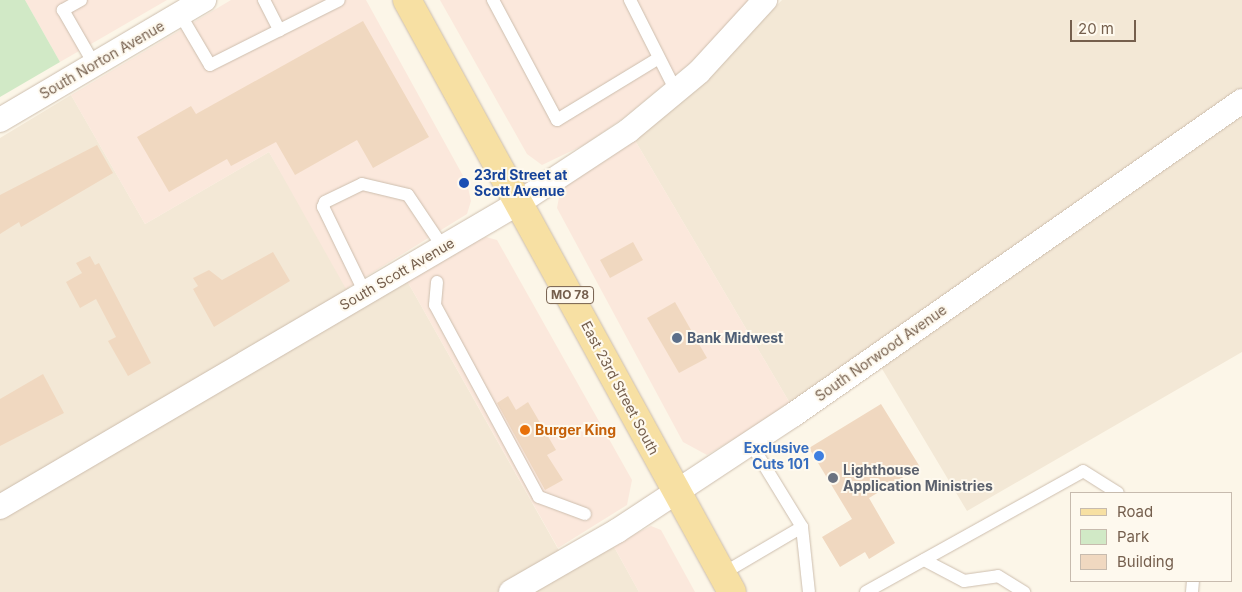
<!DOCTYPE html>
<style>
body{margin:0}
#map{position:relative;width:1242px;height:592px;overflow:hidden;background:#fcf6e8;font-family:Inter,sans-serif}
div>[style]{position:absolute}
[style*='--x']{left:calc(var(--x)*1px);top:calc(var(--y)*1px);width:calc(var(--w)*1px);rotate:calc(var(--a)*1deg)}
.residential>*{inset:0;background:#f3e8d6}
.commercial>*{inset:0;background:#fbe8dc}
.green>*{inset:0;background:#d1e9c6}
.building>*{inset:0;background:#f0d8c0}
.roads{filter:drop-shadow(0 0 1px #cdbeae) drop-shadow(0 0 1px #cdbeae)}
.lane>*{height:12px;margin:-6px;padding:0 6px;transform-origin:6px;border-radius:6px;background:#fff}
.street>*{height:24px;margin:-12px;padding:0 12px;transform-origin:12px;border-radius:12px;background:#fff}
.primary>*{height:28px;margin:-14px;padding:0 14px;transform-origin:14px;border-radius:14px;background:#f7e0a3}
.dots>*{width:14px;height:14px;translate:-50% -50%;box-sizing:border-box;border:2px solid #fef9ee;border-radius:50%}
span{translate:-50% -50%;white-space:nowrap;text-align:center;line-height:1.15;-webkit-text-stroke:4px #fef9ee;paint-order:stroke}
.shield-label span{padding:1px 4px;background:#fef9ee;border:1px solid;border-radius:4px;-webkit-text-stroke-width:0}
.shield-label{font-size:12px;color:#755f4d;font-weight:700}
.street-label{font-size:14px;color:#755f4d}
.transit-label{font-size:14px;color:#164399;font-weight:700}
.left{translate:0 -50%;text-align:left}
.service-label{font-size:14px;color:#4e5e75;font-weight:700}
.food-label{font-size:14px;color:#c56008;font-weight:700}
.shop-label{font-size:14px;color:#366cbe;font-weight:700}
.right{translate:-100% -50%;text-align:right}
.worship-label{font-size:14px;color:#5b616d;font-weight:700}
.legend{position:absolute;left:1070px;top:492px;width:162px;height:90px;box-sizing:border-box;background:#fef9ee;border:1px solid #c7bbae;margin:0;padding:6px 9px;list-style:none;font-size:15px;color:#755f4d}
.legend li{display:flex;align-items:center;gap:10px;height:25px}
.legend b{width:25px;border:1px solid #c7bbae}
.scale{position:absolute;left:1070px;top:20px;width:66px;height:22px;box-sizing:border-box;border:2px solid #755f4d;border-top:0;padding-left:6px;font-size:15px;line-height:18px;white-space:nowrap;color:#755f4d;-webkit-text-stroke:4px #fef9ee;paint-order:stroke}
</style>
<div id="map">
<div class="residential">
<div style="clip-path:polygon(782px 0,1242px 0,1242px 352px,967px 511px,869px 347px,791px 405px,633px 137px,739px 44px)"></div>
<div style="clip-path:polygon(71px 95px,145px 224px,269px 152px,360px 307px,406px 279px,570px 570px,613px 545px,639px 592px,0 592px,0 138px)"></div>
</div>
<div class="commercial">
<div style="clip-path:polygon(25px 0,167px 0,60px 62px)"></div>
<div style="clip-path:polygon(231px 0,366px 0,467px 183px,471px 201px,467px 214px,346px 289px,269px 152px,145px 224px,71px 95px)"></div>
<div style="clip-path:polygon(440px 0,749px 0,701px 54px,625px 117px,586px 144px,542px 165px,527px 154px)"></div>
<div style="clip-path:polygon(633px 137px,791px 405px,707px 455px,683px 442px,557px 208px,560px 192px,576px 177px)"></div>
<div style="clip-path:polygon(486px 237px,497px 240px,632px 480px,627px 505px,558px 548px,406px 279px,470px 241px)"></div>
<div style="clip-path:polygon(651px 526px,661px 530px,695px 592px,639px 592px,613px 545px)"></div>
</div>
<div class="green">
<div style="clip-path:polygon(0 0,25px 0,60px 62px,0 97px)"></div>
</div>
<div class="building">
<div style="clip-path:polygon(363px 21px,429px 137px,373px 168px,357px 140px,295px 175px,276px 142px,231px 166px,227px 159px,169px 192px,137px 137px,191px 106px,196px 114px)"></div>
<div style="clip-path:polygon(97px 145px,113px 173px,21px 227px,19px 222px,0 234px,0 195px)"></div>
<div style="clip-path:polygon(633px 242px,643px 260px,610px 278px,600px 260px)"></div>
<div style="clip-path:polygon(273px 252px,290px 281px,214px 327px,193px 289px,198px 286px,193px 278px,209px 270px,222px 280px)"></div>
<div style="clip-path:polygon(90px 256px,95px 265px,99px 263px,151px 363px,128px 376px,108px 341px,116px 337px,96px 299px,80px 308px,66px 282px,82px 273px,76px 263px)"></div>
<div style="clip-path:polygon(675px 302px,707px 358px,679px 373px,647px 318px)"></div>
<div style="clip-path:polygon(43px 374px,64px 413px,0 446px,0 399px)"></div>
<div style="clip-path:polygon(508px 396px,516px 410px,528px 402px,556px 450px,547px 455px,563px 480px,545px 490px,497px 403px)"></div>
<div style="clip-path:polygon(881px 404px,920px 467px,869px 498px,895px 543px,869px 559px,865px 552px,840px 567px,822px 537px,852px 519px,809px 448px)"></div>
</div>
<div class="roads">
<div class="lane">
<div style="--x:81;--y:0;--w:21;--a:151"></div>
<div style="--x:63;--y:10;--w:62;--a:60.1"></div>
<div style="--x:264;--y:0;--w:34;--a:63"></div>
<div style="--x:493;--y:0;--w:136;--a:61.9"></div>
<div style="--x:557;--y:120;--w:119;--a:-31.3"></div>
<div style="--x:630;--y:0;--w:102;--a:63.2"></div>
<div style="--x:180;--y:14;--w:59;--a:59.5"></div>
<div style="--x:210;--y:65;--w:144;--a:-26.7"></div>
<div style="--x:437;--y:282;--w:23;--a:95"></div>
<div style="--x:435;--y:305;--w:218;--a:61.6"></div>
<div style="--x:539;--y:497;--w:49;--a:20.3"></div>
<div style="--x:365;--y:293;--w:96;--a:-116"></div>
<div style="--x:323;--y:207;--w:5;--a:-68"></div>
<div style="--x:325;--y:202;--w:41;--a:-25.9"></div>
<div style="--x:362;--y:184;--w:47;--a:13.4"></div>
<div style="--x:408;--y:195;--w:63;--a:56.1"></div>
<div style="--x:802;--y:527;--w:65;--a:83.9"></div>
<div style="--x:924;--y:560;--w:45;--a:27.7"></div>
<div style="--x:964;--y:581;--w:34;--a:-8"></div>
<div style="--x:998;--y:576;--w:31;--a:32"></div>
<div style="--x:722;--y:574;--w:93;--a:-30.4"></div>
<div style="--x:802;--y:527;--w:100;--a:-121.5"></div>
<div style="--x:866;--y:592;--w:248;--a:-29.1"></div>
<div style="--x:1083;--y:471;--w:41;--a:32.2"></div>
<div style="--x:1192;--y:592;--w:11;--a:-85"></div>
</div>
<div class="street">
<div style="--x:0;--y:120;--w:237;--a:-30.5"></div>
<div style="--x:0;--y:507;--w:603;--a:-30.39"></div>
<div style="--x:520;--y:202;--w:129;--a:-33.3"></div>
<div style="--x:628;--y:131;--w:92;--a:-39.7"></div>
<div style="--x:699;--y:72;--w:98;--a:-47.5"></div>
<div style="--x:511;--y:592;--w:122;--a:-29.9"></div>
<div style="--x:617;--y:531;--w:211;--a:-33.4"></div>
<div style="--x:793;--y:415;--w:548;--a:-34.97"></div>
</div>
<div class="primary">
<div style="--x:407;--y:0;--w:675;--a:61.23"></div>
</div>
</div>
<div class="dots">
<div style="left:464px;top:183px;background:#1a4fb4"></div>
<div style="left:677px;top:338px;background:#5c6f8a"></div>
<div style="left:525px;top:430px;background:#e8710a"></div>
<div style="left:819px;top:456px;background:#3f7fe0"></div>
<div style="left:833px;top:478px;background:#6b7280"></div>
</div>
<div class="shield-label">
<span style="left:570px;top:295px">MO 78</span>
</div>
<div class="street-label">
<span style="left:102px;top:60px;rotate:-30deg">South Norton Avenue</span>
<span style="left:397px;top:274px;rotate:-30deg">South Scott Avenue</span>
<span style="left:881px;top:353px;rotate:-35deg">South Norwood Avenue</span>
<span style="left:620px;top:388px;rotate:62deg">East 23rd Street South</span>
</div>
<div class="transit-label">
<span class="left" style="left:474px;top:183px">23rd Street at<br>Scott Avenue</span>
</div>
<div class="service-label">
<span class="left" style="left:687px;top:338px">Bank Midwest</span>
</div>
<div class="food-label">
<span class="left" style="left:535px;top:430px">Burger King</span>
</div>
<div class="shop-label">
<span class="right" style="left:809px;top:456px">Exclusive<br>Cuts 101</span>
</div>
<div class="worship-label">
<span class="left" style="left:843px;top:478px">Lighthouse<br>Application Ministries</span>
</div>
<ul class="legend">
<li><b style="height:6px;background:#f7e0a3"></b>Road</li>
<li><b style="height:14px;background:#d1e9c6"></b>Park</li>
<li><b style="height:14px;background:#f0d8c0"></b>Building</li>
</ul>
<div class="scale">20 m</div>
</div>
